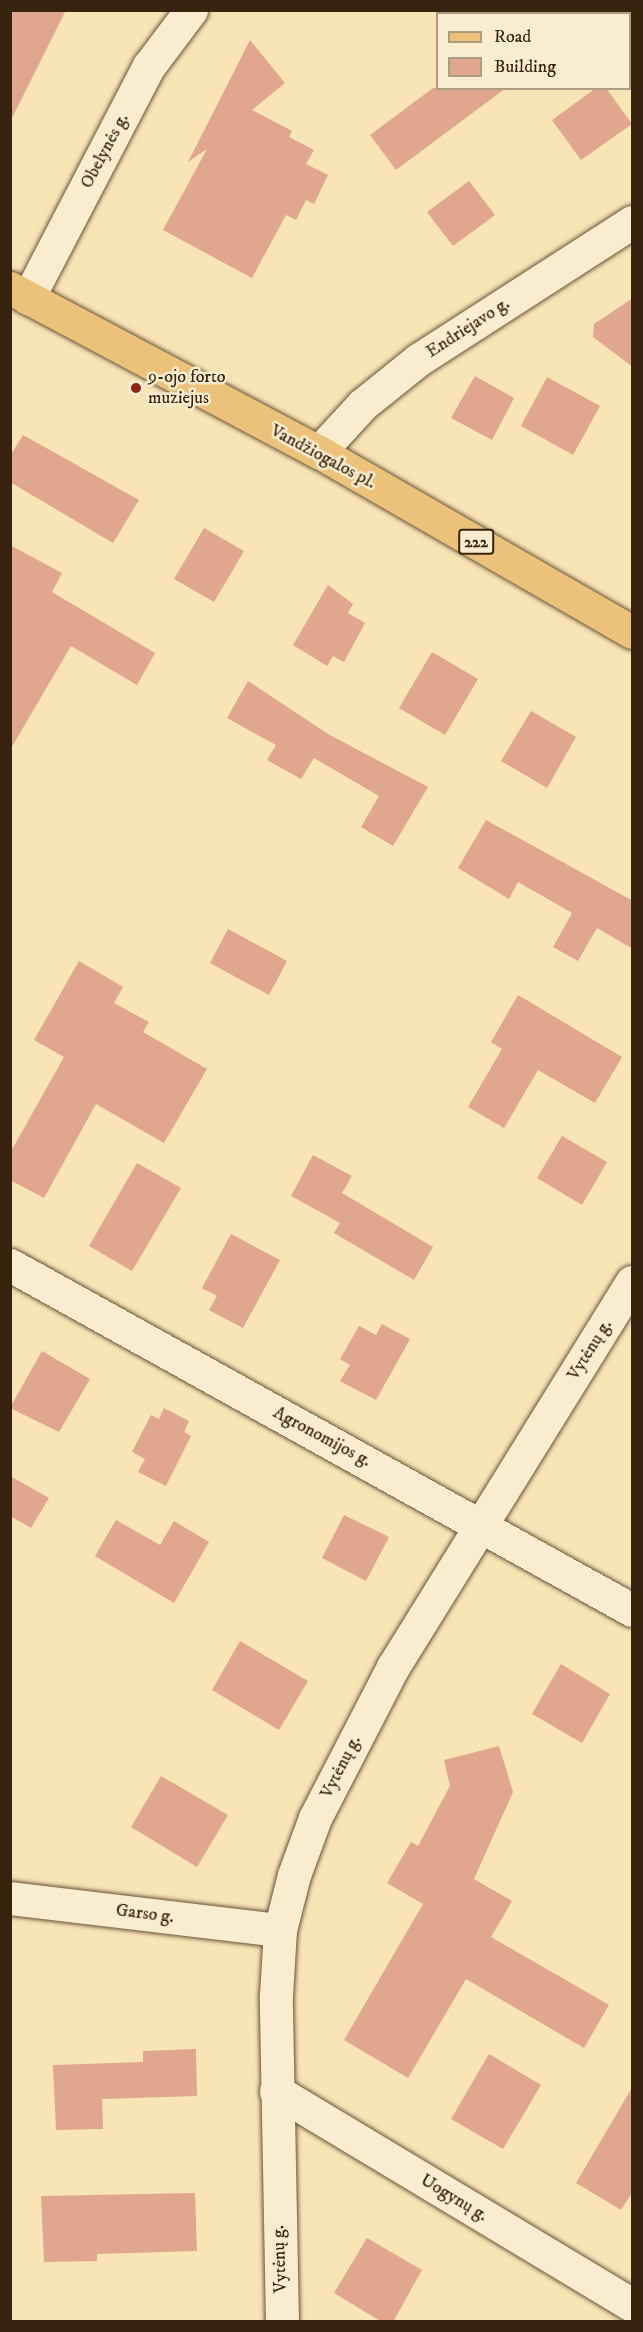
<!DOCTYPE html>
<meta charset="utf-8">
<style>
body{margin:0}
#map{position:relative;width:643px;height:2332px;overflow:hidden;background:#f8e4b5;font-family:"IM FELL DW Pica",serif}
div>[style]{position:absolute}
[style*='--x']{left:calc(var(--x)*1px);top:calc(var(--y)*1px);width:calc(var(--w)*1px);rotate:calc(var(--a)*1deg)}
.building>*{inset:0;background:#e1a68e}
.roads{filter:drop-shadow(0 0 2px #685338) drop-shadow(0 0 2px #685338)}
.minor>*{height:33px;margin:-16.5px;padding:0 16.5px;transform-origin:16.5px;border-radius:16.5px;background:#faedcf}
.secondary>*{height:33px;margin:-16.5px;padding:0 16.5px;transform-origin:16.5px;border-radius:16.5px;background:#faedcf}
.primary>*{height:33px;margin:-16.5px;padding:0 16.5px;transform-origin:16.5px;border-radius:16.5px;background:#ecc27a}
.dots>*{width:16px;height:16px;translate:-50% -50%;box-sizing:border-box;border:3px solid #faedcf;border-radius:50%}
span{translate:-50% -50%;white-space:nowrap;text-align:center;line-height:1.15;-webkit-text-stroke:5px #faedcf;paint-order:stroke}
.shield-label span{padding:2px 4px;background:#faedcf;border:2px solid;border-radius:4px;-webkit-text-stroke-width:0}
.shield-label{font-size:16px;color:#38230f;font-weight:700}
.street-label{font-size:18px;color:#38230f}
.poi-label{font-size:18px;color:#38230f}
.left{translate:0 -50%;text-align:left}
.frame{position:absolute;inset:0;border:12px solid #38230f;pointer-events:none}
.legend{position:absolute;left:436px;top:12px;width:195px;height:78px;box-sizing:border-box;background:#faedcf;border:2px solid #ac9c82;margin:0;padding:8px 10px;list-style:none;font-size:18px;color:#38230f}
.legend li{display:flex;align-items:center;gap:12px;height:30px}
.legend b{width:30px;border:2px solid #ac9c82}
</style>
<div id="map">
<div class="building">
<div style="clip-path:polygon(10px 10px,66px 10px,10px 122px)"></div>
<div style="clip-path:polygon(250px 40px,285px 83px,252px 110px,292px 131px,289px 137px,314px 150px,306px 164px,328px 175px,314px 204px,306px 200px,296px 220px,286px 215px,252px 278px,163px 230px,207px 149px,188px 162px)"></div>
<div style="clip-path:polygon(433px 88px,506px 88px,396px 170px,370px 135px)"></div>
<div style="clip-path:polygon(596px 88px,606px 88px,632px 124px,581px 160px,552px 120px)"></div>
<div style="clip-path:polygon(469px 181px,495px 215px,453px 246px,427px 212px)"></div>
<div style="clip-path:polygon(633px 298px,633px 367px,593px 337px,594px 324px)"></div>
<div style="clip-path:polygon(475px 376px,514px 398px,492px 440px,451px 418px)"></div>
<div style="clip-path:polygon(547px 377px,600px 406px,573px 455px,521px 426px)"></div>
<div style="clip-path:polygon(23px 435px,139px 500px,113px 543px,10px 482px,10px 456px)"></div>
<div style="clip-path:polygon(204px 528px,244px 551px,214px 602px,174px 579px)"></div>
<div style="clip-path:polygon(10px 545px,62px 573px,52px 592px,155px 653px,137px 685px,71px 646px,10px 750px)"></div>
<div style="clip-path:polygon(328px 585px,353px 604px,348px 613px,365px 623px,344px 662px,333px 656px,327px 666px,293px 645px)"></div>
<div style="clip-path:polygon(432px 652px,478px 679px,445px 735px,399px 708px)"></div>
<div style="clip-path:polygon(248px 681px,328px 734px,428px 787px,393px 846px,361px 827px,379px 796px,314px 758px,301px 779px,267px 760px,276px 745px,227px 718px)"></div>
<div style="clip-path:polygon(531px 711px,576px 737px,547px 788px,501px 761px)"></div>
<div style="clip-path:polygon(486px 820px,633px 901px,633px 949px,597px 928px,578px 961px,553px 947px,572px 913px,518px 882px,509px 899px,458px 868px)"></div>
<div style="clip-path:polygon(228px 929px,287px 961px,269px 995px,210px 963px)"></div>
<div style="clip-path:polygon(79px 961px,123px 987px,114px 1003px,149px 1022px,143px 1032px,207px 1069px,164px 1143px,96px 1104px,44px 1198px,10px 1180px,10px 1153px,64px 1057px,34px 1040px)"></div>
<div style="clip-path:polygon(518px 995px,622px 1057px,595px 1103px,538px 1070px,504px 1128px,468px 1107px,502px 1049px,491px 1042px)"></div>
<div style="clip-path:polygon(562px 1136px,607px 1162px,582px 1205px,537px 1178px)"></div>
<div style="clip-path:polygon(313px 1155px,352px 1176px,342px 1193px,433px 1247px,414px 1280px,334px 1233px,340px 1223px,291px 1196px)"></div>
<div style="clip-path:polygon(137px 1163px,181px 1188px,132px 1271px,89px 1246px)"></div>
<div style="clip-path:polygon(231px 1234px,280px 1260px,243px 1328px,209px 1310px,217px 1296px,202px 1288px)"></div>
<div style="clip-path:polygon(382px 1324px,410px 1339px,376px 1400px,340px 1381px,350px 1365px,340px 1359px,359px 1326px,376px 1335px)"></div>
<div style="clip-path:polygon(42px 1351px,90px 1379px,59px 1432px,10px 1408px)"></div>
<div style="clip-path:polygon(164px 1408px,189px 1421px,184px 1432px,191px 1436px,166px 1486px,138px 1472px,145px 1459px,132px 1452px,151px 1415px,159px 1419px)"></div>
<div style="clip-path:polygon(10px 1476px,49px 1498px,31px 1528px,10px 1516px)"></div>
<div style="clip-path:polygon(344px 1515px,389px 1537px,366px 1581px,322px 1558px)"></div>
<div style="clip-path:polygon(116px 1520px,160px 1545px,174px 1521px,209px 1542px,174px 1603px,95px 1556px)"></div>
<div style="clip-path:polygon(240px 1641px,308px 1681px,279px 1730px,212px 1690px)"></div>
<div style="clip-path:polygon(561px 1664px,610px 1694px,582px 1743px,532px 1714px)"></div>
<div style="clip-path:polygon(499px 1746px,513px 1792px,474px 1879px,512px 1901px,491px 1937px,609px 2005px,584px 2048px,466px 1979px,408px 2078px,344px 2040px,423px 1904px,387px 1883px,411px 1842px,418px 1846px,450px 1786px,444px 1760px)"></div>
<div style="clip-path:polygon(161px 1776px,228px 1815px,197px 1867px,131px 1827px)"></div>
<div style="clip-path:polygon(196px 2049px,197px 2096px,102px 2099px,103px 2129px,56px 2130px,53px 2065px,143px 2062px,143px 2051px)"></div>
<div style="clip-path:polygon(489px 2054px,541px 2085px,503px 2149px,451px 2119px)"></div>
<div style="clip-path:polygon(633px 2086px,633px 2191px,621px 2210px,576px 2183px)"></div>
<div style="clip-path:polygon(195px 2193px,197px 2251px,97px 2254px,97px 2261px,44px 2262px,41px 2196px)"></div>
<div style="clip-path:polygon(367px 2238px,422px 2270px,393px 2322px,382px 2322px,334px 2293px)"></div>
</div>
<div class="roads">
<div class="minor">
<div style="--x:28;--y:298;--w:262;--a:-62.5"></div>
<div style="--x:149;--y:66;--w:70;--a:-53.1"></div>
<div style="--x:319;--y:452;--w:64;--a:-47.5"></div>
<div style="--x:362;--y:405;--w:72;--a:-38.8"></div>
<div style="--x:418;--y:360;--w:255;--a:-32.8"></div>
<div style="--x:10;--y:1265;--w:711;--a:29.02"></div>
<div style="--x:10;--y:1898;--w:272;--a:6.8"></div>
<div style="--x:276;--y:2091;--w:415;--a:31"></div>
</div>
<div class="secondary">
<div style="--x:282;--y:2322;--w:327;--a:-91.1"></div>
<div style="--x:276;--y:1995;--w:65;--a:-86.5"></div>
<div style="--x:280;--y:1930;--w:57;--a:-75.7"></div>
<div style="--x:294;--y:1875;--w:61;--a:-69.8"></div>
<div style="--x:315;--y:1818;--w:170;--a:-62.7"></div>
<div style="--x:393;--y:1667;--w:453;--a:-58.2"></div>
</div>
<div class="primary">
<div style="--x:10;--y:288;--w:350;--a:28"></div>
<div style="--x:319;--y:452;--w:361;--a:29.9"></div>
</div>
</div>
<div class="dots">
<div style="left:136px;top:388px;background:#8f2418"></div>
</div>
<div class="shield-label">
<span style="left:476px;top:542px">222</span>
</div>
<div class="street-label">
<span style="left:105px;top:151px;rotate:-62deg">Obelynės g.</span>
<span style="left:468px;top:328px;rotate:-33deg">Endriejavo g.</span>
<span style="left:323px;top:457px;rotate:28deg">Vandžiogalos pl.</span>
<span style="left:590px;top:1350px;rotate:-58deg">Vytėnų g.</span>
<span style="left:322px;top:1437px;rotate:28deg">Agronomijos g.</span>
<span style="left:341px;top:1767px;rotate:-63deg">Vytėnų g.</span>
<span style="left:145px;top:1914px;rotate:7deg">Garso g.</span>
<span style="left:454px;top:2198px;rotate:31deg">Uogynų g.</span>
<span style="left:280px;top:2259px;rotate:-92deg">Vytėnų g.</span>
</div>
<div class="poi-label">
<span class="left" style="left:148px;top:388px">9-ojo forto<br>muziejus</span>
</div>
<div class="frame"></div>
<ul class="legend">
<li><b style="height:8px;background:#ecc27a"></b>Road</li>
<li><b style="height:16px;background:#e1a68e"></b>Building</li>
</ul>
</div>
